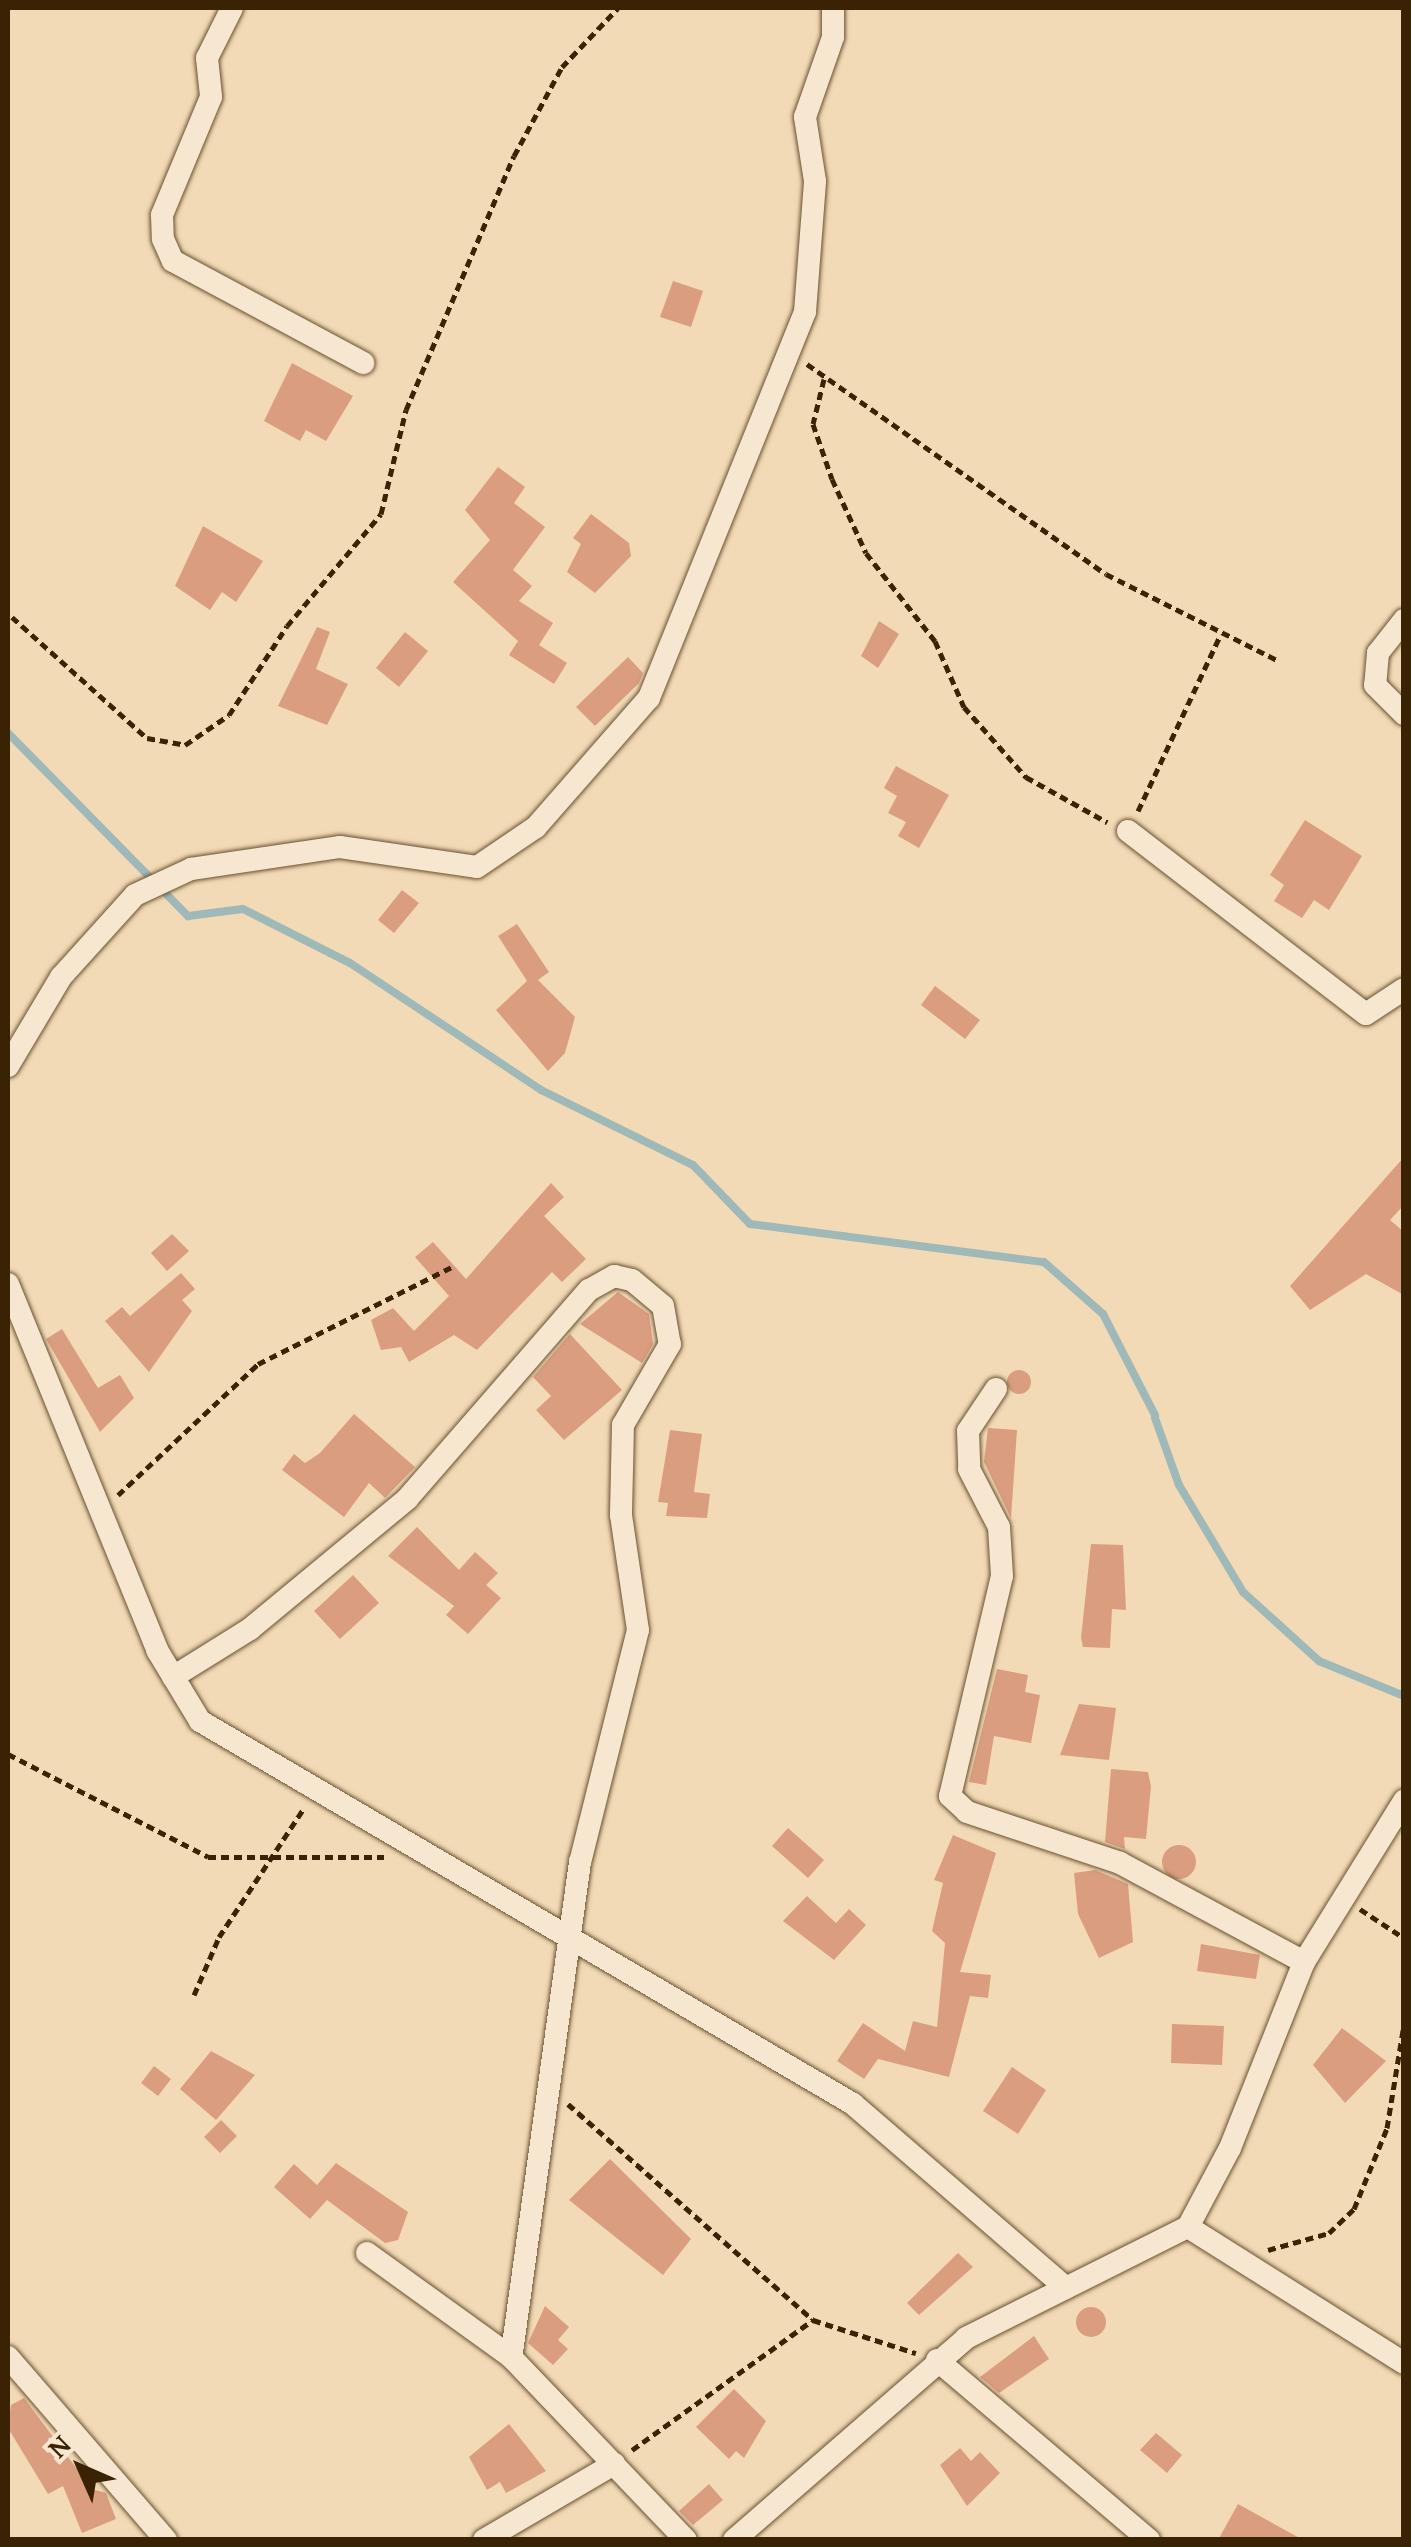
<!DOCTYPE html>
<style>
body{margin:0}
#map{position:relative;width:1411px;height:2547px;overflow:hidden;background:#f3dab6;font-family:"Gentium Book Plus",serif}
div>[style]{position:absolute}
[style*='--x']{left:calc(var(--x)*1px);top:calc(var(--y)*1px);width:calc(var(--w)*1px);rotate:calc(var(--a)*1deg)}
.stream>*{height:8px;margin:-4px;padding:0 4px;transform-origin:4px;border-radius:4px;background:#9fb8b8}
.building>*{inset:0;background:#db9d7f}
.round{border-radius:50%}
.path>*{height:5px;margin-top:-2.5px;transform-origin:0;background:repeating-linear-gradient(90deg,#392304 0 8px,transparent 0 13px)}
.roads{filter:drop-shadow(0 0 2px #685130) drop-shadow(0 0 2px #685130)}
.street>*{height:22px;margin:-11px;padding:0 11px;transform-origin:11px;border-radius:11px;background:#f7e7d0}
span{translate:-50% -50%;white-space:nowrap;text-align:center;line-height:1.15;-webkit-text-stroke:10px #f7e7d0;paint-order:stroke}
.frame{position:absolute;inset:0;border:10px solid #392304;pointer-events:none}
.north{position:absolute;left:30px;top:2417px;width:100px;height:100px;-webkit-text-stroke:8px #f7e7d0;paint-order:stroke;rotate:315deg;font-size:28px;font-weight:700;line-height:40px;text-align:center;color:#392304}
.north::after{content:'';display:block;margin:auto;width:35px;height:45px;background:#392304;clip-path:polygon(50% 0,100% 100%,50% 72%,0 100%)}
</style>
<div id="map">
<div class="stream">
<div style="--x:8;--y:733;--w:257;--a:45.5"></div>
<div style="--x:188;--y:916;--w:55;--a:-7.3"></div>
<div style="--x:243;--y:909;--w:120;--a:26.8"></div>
<div style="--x:350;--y:963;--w:229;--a:33.6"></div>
<div style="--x:541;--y:1090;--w:169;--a:26.3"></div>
<div style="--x:693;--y:1165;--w:82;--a:46"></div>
<div style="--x:750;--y:1224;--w:296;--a:7.4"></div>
<div style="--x:1044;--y:1262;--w:79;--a:41.4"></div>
<div style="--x:1103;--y:1314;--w:114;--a:62.8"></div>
<div style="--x:1155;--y:1418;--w:71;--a:70.3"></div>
<div style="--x:1179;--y:1485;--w:125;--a:59.1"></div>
<div style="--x:1243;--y:1592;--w:103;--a:42.2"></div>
<div style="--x:1319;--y:1661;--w:92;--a:22.4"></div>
</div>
<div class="building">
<div style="clip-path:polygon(673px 281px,703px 291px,691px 327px,660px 317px)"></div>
<div style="clip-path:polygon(292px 363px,353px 396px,326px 441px,306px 430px,300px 441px,264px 421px)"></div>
<div style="clip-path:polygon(498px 467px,525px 487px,514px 503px,545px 527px,513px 570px,532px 586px,519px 601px,553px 623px,539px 645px,567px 663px,554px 684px,509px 655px,518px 641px,453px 582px,490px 540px,465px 510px)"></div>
<div style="clip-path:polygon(591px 514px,629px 543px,631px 556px,595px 593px,567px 572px,581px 544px,573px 538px)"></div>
<div style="clip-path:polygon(203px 526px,263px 561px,236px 602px,222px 592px,210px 610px,175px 586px)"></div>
<div style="clip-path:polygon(879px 621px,899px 634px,878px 668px,861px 656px)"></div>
<div style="clip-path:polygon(317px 627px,330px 632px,316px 669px,348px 684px,327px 725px,278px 706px)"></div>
<div style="clip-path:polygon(405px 632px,428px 651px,399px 687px,376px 668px)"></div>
<div style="clip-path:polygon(628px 657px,643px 673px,639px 683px,595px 726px,576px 707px)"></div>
<div style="clip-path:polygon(896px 766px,949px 795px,919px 848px,898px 836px,906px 822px,888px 813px,897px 796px,884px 788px)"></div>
<div style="clip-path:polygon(1305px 820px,1362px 856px,1329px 910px,1314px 900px,1302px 918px,1274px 901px,1284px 885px,1270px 875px)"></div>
<div style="clip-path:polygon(402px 890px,419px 903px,394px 933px,378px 920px)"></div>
<div style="clip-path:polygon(517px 924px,549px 972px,538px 980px,575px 1017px,565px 1053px,548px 1071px,496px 1010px,527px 981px,498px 936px)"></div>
<div style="clip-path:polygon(935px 986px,980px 1020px,965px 1039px,921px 1005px)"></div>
<div style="clip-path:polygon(1404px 1157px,1404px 1205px,1390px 1220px,1404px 1232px,1404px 1295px,1366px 1274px,1310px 1310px,1290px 1286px)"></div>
<div style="clip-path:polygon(551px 1183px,564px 1197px,544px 1216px,586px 1259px,562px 1282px,552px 1272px,477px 1350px,454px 1335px,409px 1362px,401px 1347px,381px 1350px,371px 1320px,393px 1308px,414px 1331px,449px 1296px,415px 1257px,433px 1242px,466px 1279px)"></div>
<div style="clip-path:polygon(172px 1234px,189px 1251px,167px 1271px,151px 1253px)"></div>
<div style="clip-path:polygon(181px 1273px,195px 1289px,182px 1300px,192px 1311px,149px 1372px,105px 1321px,122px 1307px,130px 1316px)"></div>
<div style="clip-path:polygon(618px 1292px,649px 1314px,653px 1344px,642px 1363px,580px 1324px)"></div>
<div style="clip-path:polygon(62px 1329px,98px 1388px,120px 1375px,134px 1398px,100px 1432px,46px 1339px)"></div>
<div style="clip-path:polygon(570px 1334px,622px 1390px,564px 1440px,536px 1410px,551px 1396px,533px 1377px)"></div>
<div class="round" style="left:1007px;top:1370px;width:24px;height:24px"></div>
<div style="clip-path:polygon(354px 1414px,415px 1467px,385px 1498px,369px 1483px,344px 1517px,282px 1470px,294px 1454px,305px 1463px,320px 1453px)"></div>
<div style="clip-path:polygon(988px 1428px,1017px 1430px,1011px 1518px,984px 1462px)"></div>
<div style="clip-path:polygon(670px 1430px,702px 1434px,694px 1492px,710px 1494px,707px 1518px,666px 1516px,668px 1503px,658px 1502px)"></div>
<div style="clip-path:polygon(417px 1527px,459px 1570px,475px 1552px,498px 1573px,486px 1585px,501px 1598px,468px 1634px,446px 1615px,454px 1606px,388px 1556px)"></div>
<div style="clip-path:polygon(1091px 1544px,1123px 1545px,1126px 1610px,1112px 1609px,1110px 1648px,1083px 1647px,1081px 1638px)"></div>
<div style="clip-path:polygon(353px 1575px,379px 1603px,340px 1639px,314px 1611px)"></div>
<div style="clip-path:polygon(997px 1669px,1028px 1675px,1025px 1692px,1040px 1695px,1031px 1743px,994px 1736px,986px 1785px,969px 1782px)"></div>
<div style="clip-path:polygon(1079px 1704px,1116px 1708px,1109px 1760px,1060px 1755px)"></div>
<div style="clip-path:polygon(1111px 1769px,1148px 1772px,1151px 1786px,1146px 1839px,1124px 1837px,1125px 1849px,1105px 1842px)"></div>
<div style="clip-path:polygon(788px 1828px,824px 1860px,808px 1878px,772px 1846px)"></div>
<div style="clip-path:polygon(953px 1835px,996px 1853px,960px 1972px,991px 1975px,988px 1998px,970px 1996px,949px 2077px,878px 2059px,864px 2079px,837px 2061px,863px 2023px,905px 2051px,913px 2021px,937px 2027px,945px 1943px,932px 1931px,943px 1883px,934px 1880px)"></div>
<div class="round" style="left:1162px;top:1845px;width:34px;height:34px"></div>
<div style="clip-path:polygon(1095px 1870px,1128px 1884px,1133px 1942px,1099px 1958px,1078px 1914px,1074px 1873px)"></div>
<div style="clip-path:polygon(807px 1896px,836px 1923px,849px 1909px,866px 1925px,834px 1960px,783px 1921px)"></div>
<div style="clip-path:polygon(1201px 1944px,1260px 1955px,1256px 1979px,1197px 1971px)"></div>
<div style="clip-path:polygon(1172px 2024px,1224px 2026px,1222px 2065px,1171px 2063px)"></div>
<div style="clip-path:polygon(1342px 2028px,1386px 2061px,1345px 2103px,1313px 2065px)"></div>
<div style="clip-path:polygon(211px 2051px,255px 2075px,216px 2120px,180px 2089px)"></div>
<div style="clip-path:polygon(154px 2066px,171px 2079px,158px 2096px,141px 2083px)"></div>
<div style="clip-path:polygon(1012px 2067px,1046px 2090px,1018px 2134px,983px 2111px)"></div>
<div style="clip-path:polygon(221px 2120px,237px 2136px,220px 2153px,204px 2137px)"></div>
<div style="clip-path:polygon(610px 2159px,691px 2239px,663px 2275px,569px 2200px)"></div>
<div style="clip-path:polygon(336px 2163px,408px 2212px,398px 2240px,385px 2243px,327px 2200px,310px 2219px,274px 2187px,294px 2164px,317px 2185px)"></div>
<div style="clip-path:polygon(958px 2253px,973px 2267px,919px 2315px,907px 2303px)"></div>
<div style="clip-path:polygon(545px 2306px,569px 2327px,558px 2340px,568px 2349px,553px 2365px,528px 2343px)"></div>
<div class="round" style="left:1076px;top:2307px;width:30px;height:30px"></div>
<div style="clip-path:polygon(1034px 2336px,1049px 2359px,999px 2393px,980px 2377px)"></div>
<div style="clip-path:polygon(734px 2389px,766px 2421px,744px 2458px,736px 2451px,729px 2459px,696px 2427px)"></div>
<div style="clip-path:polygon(24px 2398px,92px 2489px,106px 2493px,116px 2519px,82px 2533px,63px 2486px,48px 2494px,8px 2428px,11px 2405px)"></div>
<div style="clip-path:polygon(509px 2424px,546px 2471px,506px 2493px,500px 2482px,487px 2490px,469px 2457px)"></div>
<div style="clip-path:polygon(1156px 2433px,1182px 2455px,1167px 2473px,1140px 2450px)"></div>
<div style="clip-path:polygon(960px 2448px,971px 2461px,980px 2452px,1000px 2473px,967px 2506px,940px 2465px)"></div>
<div style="clip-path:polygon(709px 2484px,723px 2500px,693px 2525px,679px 2511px)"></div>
<div style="clip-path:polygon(1238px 2504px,1303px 2540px,1218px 2540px)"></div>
</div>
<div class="path">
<div style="--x:807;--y:364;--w:365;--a:35.1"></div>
<div style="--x:1106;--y:574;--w:194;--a:26.7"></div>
<div style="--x:824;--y:379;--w:46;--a:103.7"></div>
<div style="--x:813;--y:424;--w:58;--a:70.9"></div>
<div style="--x:832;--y:479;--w:81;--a:65.3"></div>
<div style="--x:866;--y:553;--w:112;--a:51.9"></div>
<div style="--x:935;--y:641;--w:72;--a:66.3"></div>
<div style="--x:964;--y:707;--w:94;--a:48.5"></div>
<div style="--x:1026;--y:777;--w:93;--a:29.1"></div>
<div style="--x:12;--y:617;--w:181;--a:41.9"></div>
<div style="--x:147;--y:738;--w:39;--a:10"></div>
<div style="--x:185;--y:745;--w:53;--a:-34.3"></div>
<div style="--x:229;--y:715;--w:106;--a:-56.9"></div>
<div style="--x:287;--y:626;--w:146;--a:-50"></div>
<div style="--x:381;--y:514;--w:107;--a:-76.5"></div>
<div style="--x:406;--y:410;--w:276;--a:-67"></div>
<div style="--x:514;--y:156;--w:101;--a:-61.7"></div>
<div style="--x:562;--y:67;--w:81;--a:-46.5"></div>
<div style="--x:1138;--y:811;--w:195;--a:-64.9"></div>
<div style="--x:118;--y:1495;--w:192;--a:-43.1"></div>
<div style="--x:258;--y:1364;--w:219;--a:-26.6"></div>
<div style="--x:8;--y:1754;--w:225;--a:27.2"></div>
<div style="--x:208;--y:1857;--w:176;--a:0"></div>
<div style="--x:1360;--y:1909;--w:53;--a:33.4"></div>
<div style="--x:194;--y:1995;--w:63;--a:-66.7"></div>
<div style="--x:219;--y:1937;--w:154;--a:-56.6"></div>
<div style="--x:568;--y:2104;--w:327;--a:41.4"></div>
<div style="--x:813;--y:2320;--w:108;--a:17.8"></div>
<div style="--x:1268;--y:2250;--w:63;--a:-15.6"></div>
<div style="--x:1329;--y:2233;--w:35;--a:-44"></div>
<div style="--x:1354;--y:2209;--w:87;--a:-67.8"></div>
<div style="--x:1387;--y:2128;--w:105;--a:-80.7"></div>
<div style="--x:632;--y:2450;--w:223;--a:-35.7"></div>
</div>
<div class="roads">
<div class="street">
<div style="--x:232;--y:8;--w:56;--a:116.6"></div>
<div style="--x:207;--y:58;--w:39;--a:84"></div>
<div style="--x:211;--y:97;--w:128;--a:112.6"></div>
<div style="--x:162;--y:215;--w:24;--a:88"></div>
<div style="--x:163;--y:239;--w:24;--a:66"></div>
<div style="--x:173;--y:261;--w:216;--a:28.2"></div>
<div style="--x:1404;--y:620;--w:42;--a:128.2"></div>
<div style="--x:1378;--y:653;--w:32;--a:95"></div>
<div style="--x:1375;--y:685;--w:41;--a:45"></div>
<div style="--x:1128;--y:831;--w:300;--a:37.6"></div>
<div style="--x:1366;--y:1014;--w:45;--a:-33.3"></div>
<div style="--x:8;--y:1066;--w:104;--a:-59.2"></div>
<div style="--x:61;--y:977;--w:110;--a:-47.9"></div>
<div style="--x:135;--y:895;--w:62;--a:-24.9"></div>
<div style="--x:191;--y:869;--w:151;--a:-8.4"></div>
<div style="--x:340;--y:847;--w:138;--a:8.3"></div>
<div style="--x:477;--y:867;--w:71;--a:-34.1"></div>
<div style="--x:536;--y:827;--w:171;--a:-48.8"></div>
<div style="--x:649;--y:698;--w:416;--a:-68"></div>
<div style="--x:805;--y:312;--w:131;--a:-85.6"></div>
<div style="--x:815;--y:181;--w:65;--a:-98.9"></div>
<div style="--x:805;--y:117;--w:85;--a:-70.7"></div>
<div style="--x:833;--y:37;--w:29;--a:-90"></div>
<div style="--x:8;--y:1284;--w:395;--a:67.8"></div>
<div style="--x:157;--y:1650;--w:83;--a:58.8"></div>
<div style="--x:200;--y:1721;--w:757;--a:30.39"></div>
<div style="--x:853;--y:2104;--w:281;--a:40.8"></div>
<div style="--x:996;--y:1389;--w:50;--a:123.7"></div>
<div style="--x:968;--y:1431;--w:38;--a:88"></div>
<div style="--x:969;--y:1469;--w:65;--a:62.7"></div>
<div style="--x:999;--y:1527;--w:49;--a:86.5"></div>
<div style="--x:1002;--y:1576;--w:226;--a:103.3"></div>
<div style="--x:950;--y:1796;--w:23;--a:43"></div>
<div style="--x:967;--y:1812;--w:161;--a:18.4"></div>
<div style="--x:1120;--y:1863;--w:209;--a:28.3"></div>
<div style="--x:173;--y:1677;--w:91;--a:-31.9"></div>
<div style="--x:250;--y:1629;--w:204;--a:-39.6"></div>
<div style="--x:407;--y:1499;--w:277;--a:-49"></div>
<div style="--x:589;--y:1290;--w:29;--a:-29"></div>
<div style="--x:614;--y:1276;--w:18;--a:13"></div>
<div style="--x:632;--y:1280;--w:40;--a:40"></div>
<div style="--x:663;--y:1306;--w:39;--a:80"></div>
<div style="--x:670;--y:1344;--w:94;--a:120.1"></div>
<div style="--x:623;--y:1425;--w:90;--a:91.3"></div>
<div style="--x:621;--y:1515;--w:116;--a:81.6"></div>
<div style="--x:638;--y:1630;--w:239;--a:104"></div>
<div style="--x:580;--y:1862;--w:500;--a:97.9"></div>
<div style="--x:1188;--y:2227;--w:255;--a:32.2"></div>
<div style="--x:367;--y:2253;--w:178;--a:35.8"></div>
<div style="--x:511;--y:2357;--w:253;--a:46.3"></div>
<div style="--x:8;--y:2357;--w:242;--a:49.2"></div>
<div style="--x:937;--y:2360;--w:278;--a:40.3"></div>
<div style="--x:484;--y:2540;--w:151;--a:-30.3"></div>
<div style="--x:734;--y:2540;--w:308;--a:-41"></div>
<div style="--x:966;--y:2338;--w:248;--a:-26.6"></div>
<div style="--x:1188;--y:2227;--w:89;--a:-62"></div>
<div style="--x:1230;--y:2148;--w:200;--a:-68.3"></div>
<div style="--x:1304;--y:1962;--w:190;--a:-58.2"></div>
</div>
</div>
<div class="frame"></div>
<div class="north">N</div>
</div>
